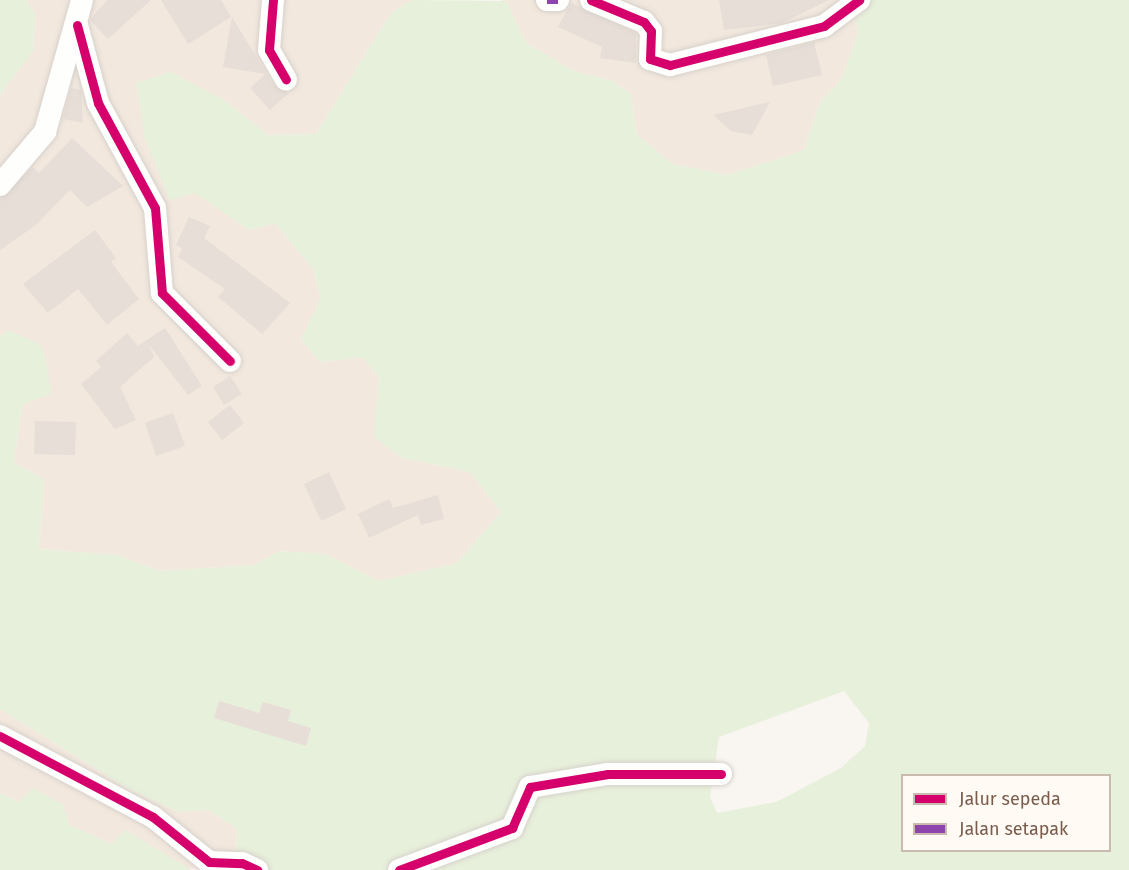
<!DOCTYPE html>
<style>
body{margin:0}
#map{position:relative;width:1129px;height:870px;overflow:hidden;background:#f9f5f0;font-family:"Fira Sans",sans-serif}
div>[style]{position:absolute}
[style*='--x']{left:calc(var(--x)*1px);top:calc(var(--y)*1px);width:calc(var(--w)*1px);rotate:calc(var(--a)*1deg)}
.residential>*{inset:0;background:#f2e8de}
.green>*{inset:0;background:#e7f0db}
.building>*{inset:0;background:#e6ded7}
.roads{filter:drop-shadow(0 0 2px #d7d1cb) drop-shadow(0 0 2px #d7d1cb)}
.street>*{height:22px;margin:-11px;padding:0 11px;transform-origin:11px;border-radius:11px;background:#fefefd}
.quiet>*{height:8px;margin-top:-4px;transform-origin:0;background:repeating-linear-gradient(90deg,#8e44ad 0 15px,transparent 0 23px)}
.cycleway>*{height:9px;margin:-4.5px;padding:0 4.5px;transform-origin:4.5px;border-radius:4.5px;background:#d6006c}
span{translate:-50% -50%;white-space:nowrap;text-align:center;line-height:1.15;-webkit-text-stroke:6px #fffaf3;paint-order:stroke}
.legend{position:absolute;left:901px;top:774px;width:210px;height:78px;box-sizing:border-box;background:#fffaf3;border:2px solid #cabbb1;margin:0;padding:8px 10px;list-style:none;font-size:18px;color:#7a5c4d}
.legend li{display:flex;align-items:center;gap:12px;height:30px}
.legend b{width:30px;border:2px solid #cabbb1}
</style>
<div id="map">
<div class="residential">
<div style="clip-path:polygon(26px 0,412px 0,391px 13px,316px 134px,268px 135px,224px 100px,195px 192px,249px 230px,275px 223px,313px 269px,321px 298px,301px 339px,320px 362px,362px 357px,379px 377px,375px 437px,402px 458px,470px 472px,501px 512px,457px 563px,379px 581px,326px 554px,279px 551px,254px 565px,159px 571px,118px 555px,39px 549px,44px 479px,14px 462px,22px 405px,10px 330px,0 336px,0 95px,33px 50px,35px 14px)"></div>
<div style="clip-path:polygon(502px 0,852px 0,858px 33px,841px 80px,820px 102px,804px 150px,727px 175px,673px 164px,636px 134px,631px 94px,613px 81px,574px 71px,526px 43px)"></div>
<div style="clip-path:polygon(0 709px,129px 789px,179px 812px,208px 810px,237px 829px,236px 849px,221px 870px,181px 868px,126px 830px,111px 844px,0 793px)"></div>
</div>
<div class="green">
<div style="clip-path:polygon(0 0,26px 0,35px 13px,33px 51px,0 95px)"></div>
<div style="clip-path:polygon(evenodd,412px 0,506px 1px,526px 43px,574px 71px,613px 81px,631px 94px,636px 134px,673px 164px,727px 175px,804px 150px,820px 102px,841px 80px,858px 33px,852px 0,1129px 0,1129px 870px,221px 870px,236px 849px,237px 829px,208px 810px,179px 812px,129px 789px,0 709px,0 336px,9px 330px,41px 345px,48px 369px,51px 394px,22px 405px,14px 462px,44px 479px,39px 549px,118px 555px,159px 571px,254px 565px,279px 551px,326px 554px,379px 581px,457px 563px,501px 512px,470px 472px,402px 458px,374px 437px,379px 377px,362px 357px,320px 362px,301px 339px,321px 298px,313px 269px,275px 223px,249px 230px,195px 193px,170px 200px,145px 139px,136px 83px,171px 72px,224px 100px,268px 135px,316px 134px,391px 13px,412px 0,844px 691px,869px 723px,865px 746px,841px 768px,776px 802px,717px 813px,710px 797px,719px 737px,844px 691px,412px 0,902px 776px,1110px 776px,1110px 850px,902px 850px,902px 776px)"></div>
<div style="clip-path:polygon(33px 788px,64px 805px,68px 824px,111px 844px,126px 830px,191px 870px,0 870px,0 793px,19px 802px)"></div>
</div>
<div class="building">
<div style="clip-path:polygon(107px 0,151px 0,108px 39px,90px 20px)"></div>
<div style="clip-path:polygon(161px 0,221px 0,231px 17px,188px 44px)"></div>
<div style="clip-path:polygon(719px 0,829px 0,782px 23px,724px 30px)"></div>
<div style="clip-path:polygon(571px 3px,636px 33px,636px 63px,600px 58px,602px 47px,558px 27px)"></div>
<div style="clip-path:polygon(232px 17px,274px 86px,289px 93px,270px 110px,250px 88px,265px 74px,223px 67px)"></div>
<div style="clip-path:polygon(814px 42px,822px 75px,773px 86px,766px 55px)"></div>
<div style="clip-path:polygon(71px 88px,81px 90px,83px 123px,63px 119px)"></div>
<div style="clip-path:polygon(770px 102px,752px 135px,731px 131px,713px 115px)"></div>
<div style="clip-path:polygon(72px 138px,123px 186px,87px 207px,70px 190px,36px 225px,0 250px,0 198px,33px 167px,39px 173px)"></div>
<div style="clip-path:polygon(189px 217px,210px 226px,204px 238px,290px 303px,262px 334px,218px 297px,225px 289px,178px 257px,182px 248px,176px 245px)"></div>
<div style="clip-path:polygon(95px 230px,116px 258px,111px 262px,139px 299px,107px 325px,78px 289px,48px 313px,23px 284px)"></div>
<div style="clip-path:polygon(165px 328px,202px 386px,188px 395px,149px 345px,154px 357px,120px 387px,136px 420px,115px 429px,81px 384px,101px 367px,96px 361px,127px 333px,138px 346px)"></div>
<div style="clip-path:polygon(230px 376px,242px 394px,224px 405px,213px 387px)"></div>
<div style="clip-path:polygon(230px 405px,244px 423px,222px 440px,208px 422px)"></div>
<div style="clip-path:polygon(173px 413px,185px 446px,156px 456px,145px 423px)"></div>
<div style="clip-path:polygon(35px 421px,76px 422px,75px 455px,34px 454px)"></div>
<div style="clip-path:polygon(329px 472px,346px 509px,321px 521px,304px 484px)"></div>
<div style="clip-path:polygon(438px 495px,444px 519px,421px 525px,418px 515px,369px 538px,358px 514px,389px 499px,393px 508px)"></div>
<div style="clip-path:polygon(219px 701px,259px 713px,263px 702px,291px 710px,288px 721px,311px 728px,306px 746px,214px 718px)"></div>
</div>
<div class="roads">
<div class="street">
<div style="--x:273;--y:0;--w:50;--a:94.6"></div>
<div style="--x:269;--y:50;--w:34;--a:60"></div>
<div style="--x:547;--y:0;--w:11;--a:0"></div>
<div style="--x:591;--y:0;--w:57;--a:22.5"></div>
<div style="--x:644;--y:22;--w:11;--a:52"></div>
<div style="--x:651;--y:31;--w:28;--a:92"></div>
<div style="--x:650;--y:59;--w:21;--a:17"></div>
<div style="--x:670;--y:65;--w:159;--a:-14.2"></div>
<div style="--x:824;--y:26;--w:44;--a:-36.6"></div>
<div style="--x:77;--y:25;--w:81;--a:74.9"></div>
<div style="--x:98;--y:103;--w:119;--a:61.5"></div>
<div style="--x:155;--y:208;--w:85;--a:85.3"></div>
<div style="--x:162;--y:293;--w:96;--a:45"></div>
<div style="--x:0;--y:185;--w:70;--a:-49.7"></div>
<div style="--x:45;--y:132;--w:137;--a:-74.3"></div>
<div style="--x:0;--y:736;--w:173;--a:27.9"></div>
<div style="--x:153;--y:817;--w:72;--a:38.8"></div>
<div style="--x:209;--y:862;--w:33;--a:2"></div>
<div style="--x:242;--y:863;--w:17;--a:25"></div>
<div style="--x:399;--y:870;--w:121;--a:-20.4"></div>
<div style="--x:512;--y:828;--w:45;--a:-66.3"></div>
<div style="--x:530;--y:787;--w:79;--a:-9.5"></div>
<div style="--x:608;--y:774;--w:113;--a:0"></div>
</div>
</div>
<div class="quiet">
<div style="--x:547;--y:0;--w:11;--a:0"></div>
</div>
<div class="cycleway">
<div style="--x:273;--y:0;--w:50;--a:94.6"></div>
<div style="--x:269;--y:50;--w:34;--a:60"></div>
<div style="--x:591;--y:0;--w:57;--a:22.5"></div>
<div style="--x:644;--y:22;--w:11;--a:52"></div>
<div style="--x:651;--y:31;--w:28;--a:92"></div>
<div style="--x:650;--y:59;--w:21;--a:17"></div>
<div style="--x:670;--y:65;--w:159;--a:-14.2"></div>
<div style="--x:824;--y:26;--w:44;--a:-36.6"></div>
<div style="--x:77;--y:25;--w:81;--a:74.9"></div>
<div style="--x:98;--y:103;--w:119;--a:61.5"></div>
<div style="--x:155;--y:208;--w:85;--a:85.3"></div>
<div style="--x:162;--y:293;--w:96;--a:45"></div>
<div style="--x:0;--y:736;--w:173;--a:27.9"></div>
<div style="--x:153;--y:817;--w:72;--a:38.8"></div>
<div style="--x:209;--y:862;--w:33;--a:2"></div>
<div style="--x:242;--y:863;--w:17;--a:25"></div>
<div style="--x:399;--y:870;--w:121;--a:-20.4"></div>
<div style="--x:512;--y:828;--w:45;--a:-66.3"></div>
<div style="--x:530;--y:787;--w:79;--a:-9.5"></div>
<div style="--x:608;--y:774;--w:113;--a:0"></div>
</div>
<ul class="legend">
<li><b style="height:8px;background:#d6006c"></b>Jalur sepeda</li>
<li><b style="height:8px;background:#8e44ad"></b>Jalan setapak</li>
</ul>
</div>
